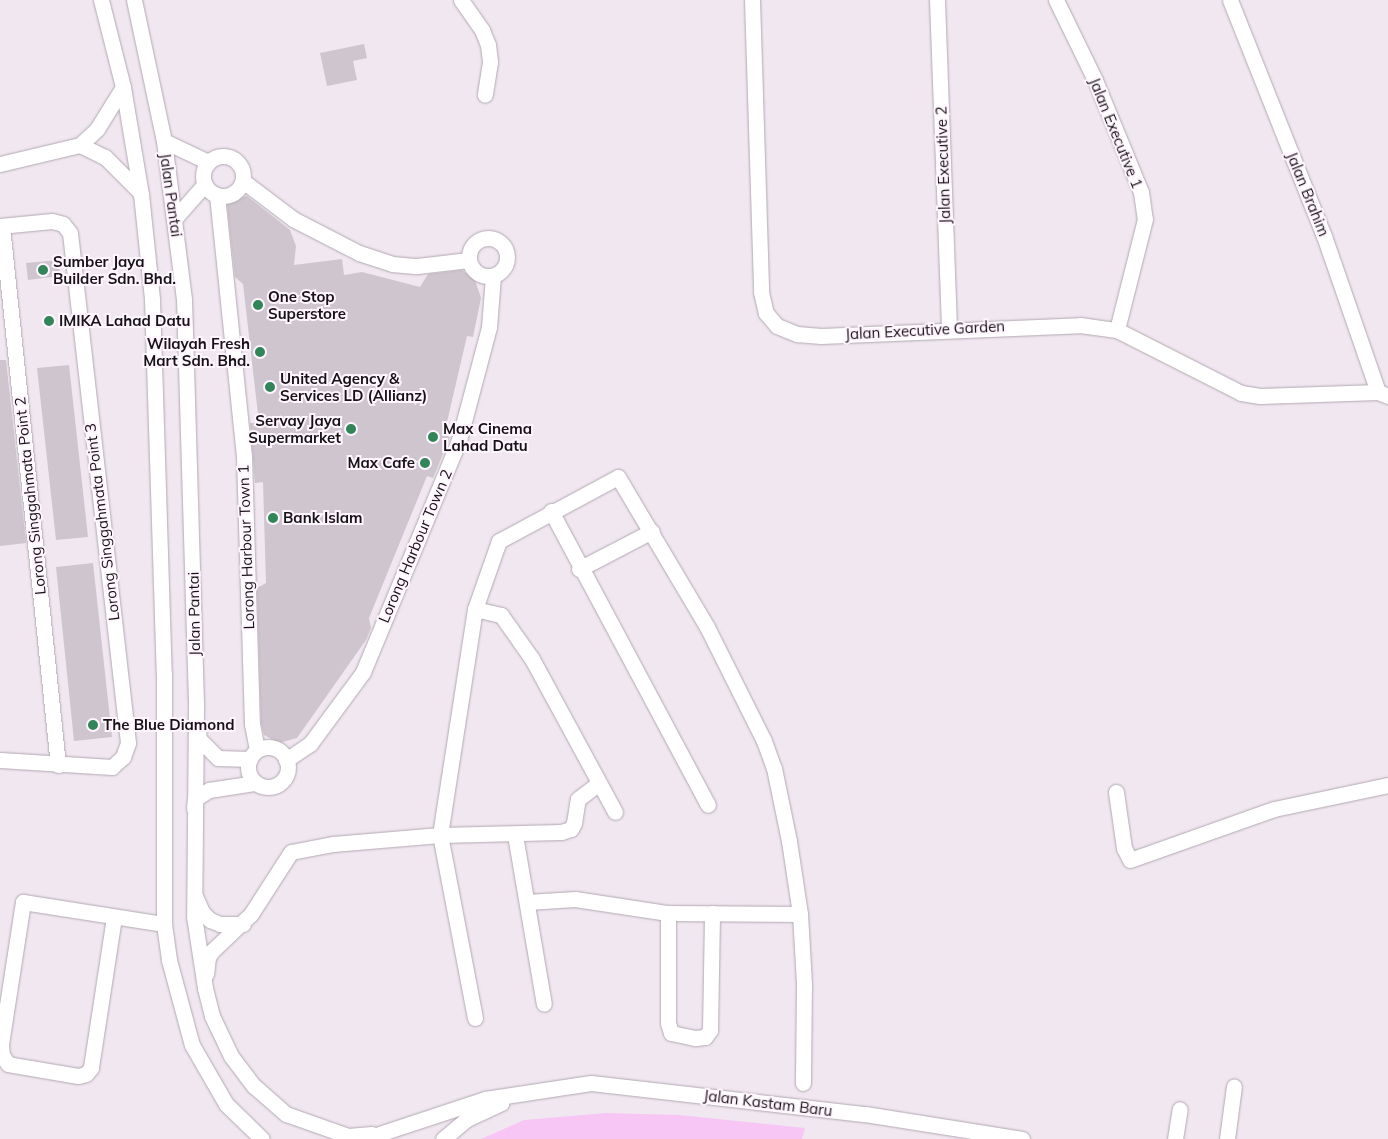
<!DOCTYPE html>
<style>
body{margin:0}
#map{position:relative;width:1388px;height:1139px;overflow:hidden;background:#f1e7f1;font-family:Mulish,sans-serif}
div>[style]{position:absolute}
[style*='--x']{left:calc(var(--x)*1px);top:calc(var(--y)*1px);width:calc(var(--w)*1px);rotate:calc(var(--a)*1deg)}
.green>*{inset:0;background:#f7c6f4}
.building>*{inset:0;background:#cec5ce}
.roads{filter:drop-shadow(0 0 1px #b1a8b1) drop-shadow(0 0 1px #b1a8b1)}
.minor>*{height:15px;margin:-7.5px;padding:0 7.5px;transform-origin:7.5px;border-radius:7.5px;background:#fff}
.minor>.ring{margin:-7.5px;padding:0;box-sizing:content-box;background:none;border:15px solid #fff;border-radius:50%}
.dots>*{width:14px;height:14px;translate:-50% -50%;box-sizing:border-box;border:2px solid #fff5fe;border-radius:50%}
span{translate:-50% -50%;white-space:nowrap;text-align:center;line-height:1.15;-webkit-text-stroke:4px #fff5fe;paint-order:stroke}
.street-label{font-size:15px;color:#161316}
.poi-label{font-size:15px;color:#161316;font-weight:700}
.left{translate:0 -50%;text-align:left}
.right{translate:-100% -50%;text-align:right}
</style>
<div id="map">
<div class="green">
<div style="clip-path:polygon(606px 1113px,679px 1115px,805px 1128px,802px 1139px,481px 1139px,524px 1120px)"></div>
</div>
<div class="building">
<div style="clip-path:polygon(364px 44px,367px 58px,353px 61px,357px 80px,327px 86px,320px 53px)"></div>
<div style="clip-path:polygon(247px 196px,290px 230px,296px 246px,294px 265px,342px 259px,344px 275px,362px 272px,420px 287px,428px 274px,462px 270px,475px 280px,481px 298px,473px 337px,467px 336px,444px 435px,450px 437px,433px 478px,427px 476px,369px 618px,371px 628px,366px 640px,297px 738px,279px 743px,264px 735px,261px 723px,257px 588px,266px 583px,263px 482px,255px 483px,250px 423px,259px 423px,243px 284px,235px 277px,227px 204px,232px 199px)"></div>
<div style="clip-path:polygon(59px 260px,60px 276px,28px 280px,26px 263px)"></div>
<div style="clip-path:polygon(0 360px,6px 360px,26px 543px,0 546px)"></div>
<div style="clip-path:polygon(69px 365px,88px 537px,56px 540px,37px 368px)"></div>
<div style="clip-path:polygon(93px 563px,112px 737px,74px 741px,56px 567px)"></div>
</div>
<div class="roads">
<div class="minor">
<div style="--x:101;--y:0;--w:90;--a:75.8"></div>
<div style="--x:123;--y:87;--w:109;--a:80.5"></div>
<div style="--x:141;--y:194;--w:106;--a:84"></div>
<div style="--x:152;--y:299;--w:375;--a:88.2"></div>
<div style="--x:164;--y:674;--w:250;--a:90"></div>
<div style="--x:164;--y:924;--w:36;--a:82"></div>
<div style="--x:169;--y:960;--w:88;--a:74.9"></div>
<div style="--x:192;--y:1045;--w:68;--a:60"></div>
<div style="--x:226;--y:1104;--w:50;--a:44.2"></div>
<div style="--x:134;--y:0;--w:144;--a:78"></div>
<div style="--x:164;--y:141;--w:159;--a:82.8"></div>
<div style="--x:184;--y:299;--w:407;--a:88.3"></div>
<div style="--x:196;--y:706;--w:210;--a:90.5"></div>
<div style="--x:194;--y:916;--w:73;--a:81.3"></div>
<div style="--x:205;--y:988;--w:29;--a:76"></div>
<div style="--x:212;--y:1016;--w:44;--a:64.6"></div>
<div style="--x:231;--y:1056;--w:38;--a:53"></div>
<div style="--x:254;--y:1086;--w:43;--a:41.2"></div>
<div style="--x:286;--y:1114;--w:66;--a:19.5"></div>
<div style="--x:348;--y:1136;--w:24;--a:-5"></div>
<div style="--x:461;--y:0;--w:37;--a:55"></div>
<div style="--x:482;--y:30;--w:16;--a:68"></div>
<div style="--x:488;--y:45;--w:17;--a:83"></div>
<div style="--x:490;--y:62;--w:33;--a:99"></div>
<div style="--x:752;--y:0;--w:292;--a:88.2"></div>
<div style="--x:761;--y:292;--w:22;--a:77"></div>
<div style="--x:766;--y:313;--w:17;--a:50"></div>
<div style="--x:777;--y:326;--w:22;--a:22"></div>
<div style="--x:797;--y:334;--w:24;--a:5"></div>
<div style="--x:821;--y:336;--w:259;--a:-2.4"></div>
<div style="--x:1080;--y:325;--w:37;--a:8"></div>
<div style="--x:1117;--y:330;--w:139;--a:26.9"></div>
<div style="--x:1241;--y:393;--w:19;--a:9"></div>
<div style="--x:1260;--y:396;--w:118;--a:-1.9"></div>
<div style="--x:1378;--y:392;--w:11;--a:22"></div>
<div style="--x:937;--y:0;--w:329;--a:87.9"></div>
<div style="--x:1056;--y:0;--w:89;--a:64"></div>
<div style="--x:1095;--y:80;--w:121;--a:67.7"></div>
<div style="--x:1141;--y:192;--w:27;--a:82"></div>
<div style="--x:1145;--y:219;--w:114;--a:104.2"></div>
<div style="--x:1230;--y:0;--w:254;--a:68.3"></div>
<div style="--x:1324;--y:236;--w:165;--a:70.9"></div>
<div style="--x:164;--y:141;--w:49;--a:25.5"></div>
<div style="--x:80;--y:145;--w:28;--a:26"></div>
<div style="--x:105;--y:157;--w:49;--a:45"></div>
<div class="ring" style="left:203px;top:156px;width:25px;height:25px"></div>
<div style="--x:0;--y:164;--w:82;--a:-13.4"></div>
<div style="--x:80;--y:145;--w:23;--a:-43"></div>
<div style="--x:97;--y:129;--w:49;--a:-58.2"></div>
<div style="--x:243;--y:181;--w:63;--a:37.2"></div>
<div style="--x:293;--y:219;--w:74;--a:27.3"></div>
<div style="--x:359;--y:253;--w:35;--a:18"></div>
<div style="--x:392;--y:264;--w:25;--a:5"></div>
<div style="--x:417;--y:266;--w:52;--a:-6.6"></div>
<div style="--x:217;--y:195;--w:262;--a:84.1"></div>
<div style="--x:244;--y:456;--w:268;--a:88.3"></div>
<div style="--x:252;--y:724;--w:26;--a:79"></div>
<div style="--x:175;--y:218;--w:45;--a:-48.6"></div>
<div style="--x:0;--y:226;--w:52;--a:-5.5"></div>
<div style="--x:52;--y:221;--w:11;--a:15"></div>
<div style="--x:63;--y:224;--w:11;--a:52"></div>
<div style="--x:70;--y:233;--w:513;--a:83.51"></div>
<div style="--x:128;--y:743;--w:15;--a:110"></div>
<div style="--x:123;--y:757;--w:15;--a:138"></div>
<div style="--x:112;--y:767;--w:112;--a:-176.4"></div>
<div style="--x:2;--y:226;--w:542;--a:84.07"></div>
<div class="ring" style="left:469px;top:238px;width:23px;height:23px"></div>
<div style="--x:551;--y:511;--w:333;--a:61.9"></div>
<div style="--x:579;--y:569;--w:82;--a:-27.5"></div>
<div style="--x:475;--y:609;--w:27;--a:13"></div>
<div style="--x:501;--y:615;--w:54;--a:54.8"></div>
<div style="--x:532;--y:659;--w:174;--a:61.5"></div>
<div style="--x:198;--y:730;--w:9;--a:84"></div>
<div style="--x:199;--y:739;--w:27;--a:45"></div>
<div style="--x:218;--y:758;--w:32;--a:2"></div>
<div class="ring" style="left:248px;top:747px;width:25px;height:25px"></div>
<div style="--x:286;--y:760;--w:29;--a:-34"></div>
<div style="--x:310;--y:744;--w:89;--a:-53.6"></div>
<div style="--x:363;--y:672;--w:251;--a:-67.5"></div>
<div style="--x:459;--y:440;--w:117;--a:-75.1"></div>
<div style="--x:489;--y:327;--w:51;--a:-85.5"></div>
<div style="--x:1116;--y:792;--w:57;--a:81.9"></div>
<div style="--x:1124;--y:848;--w:13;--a:63"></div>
<div style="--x:1130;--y:860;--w:153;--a:-19.5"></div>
<div style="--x:1274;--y:809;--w:116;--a:-11.9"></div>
<div style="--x:194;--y:808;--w:9;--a:-84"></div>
<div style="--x:195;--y:799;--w:17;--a:-33"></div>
<div style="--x:209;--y:790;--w:47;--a:-8.7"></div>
<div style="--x:515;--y:835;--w:171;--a:80.3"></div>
<div style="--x:195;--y:896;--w:17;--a:66"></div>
<div style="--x:202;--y:912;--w:11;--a:45"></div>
<div style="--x:210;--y:920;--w:11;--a:22"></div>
<div style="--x:220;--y:924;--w:23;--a:0"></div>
<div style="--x:527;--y:902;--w:48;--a:-3.6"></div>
<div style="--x:575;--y:899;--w:94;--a:8.6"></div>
<div style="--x:668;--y:913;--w:132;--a:0.4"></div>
<div style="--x:668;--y:913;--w:110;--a:90"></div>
<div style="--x:668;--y:1023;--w:10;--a:73"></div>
<div style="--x:671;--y:1033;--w:25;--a:12"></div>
<div style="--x:695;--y:1038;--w:10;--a:-6"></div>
<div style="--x:705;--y:1037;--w:9;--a:-54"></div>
<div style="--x:710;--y:1030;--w:117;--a:-89"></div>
<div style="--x:114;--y:917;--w:153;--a:98.7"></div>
<div style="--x:91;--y:1068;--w:8;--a:130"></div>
<div style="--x:86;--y:1074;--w:8;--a:166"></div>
<div style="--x:78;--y:1076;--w:71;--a:-170.3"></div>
<div style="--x:8;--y:1064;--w:11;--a:-124"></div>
<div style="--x:2;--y:1055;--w:11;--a:-95"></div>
<div style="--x:1;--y:1044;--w:144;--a:-81.2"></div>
<div style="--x:23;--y:902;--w:143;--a:8.9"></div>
<div style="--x:206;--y:974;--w:17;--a:-83"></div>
<div style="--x:208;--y:957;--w:7;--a:-56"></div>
<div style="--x:212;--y:951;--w:54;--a:-43.5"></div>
<div style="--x:251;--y:914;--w:74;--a:-57.2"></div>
<div style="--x:291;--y:852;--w:43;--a:-10.8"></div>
<div style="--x:333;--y:844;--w:107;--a:-4.8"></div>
<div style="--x:440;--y:835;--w:121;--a:-1.4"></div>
<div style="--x:561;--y:832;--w:10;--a:-17"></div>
<div style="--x:571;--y:829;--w:7;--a:-63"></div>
<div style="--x:574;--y:823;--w:24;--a:-81"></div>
<div style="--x:578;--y:799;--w:26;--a:-37"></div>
<div style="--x:475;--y:1018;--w:186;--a:-100.8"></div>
<div style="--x:440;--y:835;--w:229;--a:-81.2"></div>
<div style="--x:475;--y:609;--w:72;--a:-70.6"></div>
<div style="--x:499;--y:541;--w:135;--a:-28.3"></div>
<div style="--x:618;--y:477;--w:174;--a:59.3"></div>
<div style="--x:707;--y:627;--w:127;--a:63.4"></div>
<div style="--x:764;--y:741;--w:29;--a:70"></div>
<div style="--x:774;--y:768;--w:75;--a:78.4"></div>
<div style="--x:789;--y:841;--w:74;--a:81.4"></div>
<div style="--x:800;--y:914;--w:70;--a:86.7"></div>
<div style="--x:804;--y:984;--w:99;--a:90.6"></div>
<div style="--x:379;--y:1134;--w:112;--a:-18.3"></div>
<div style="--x:485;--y:1099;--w:107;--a:-8.6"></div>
<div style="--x:591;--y:1083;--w:276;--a:6.5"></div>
<div style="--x:865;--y:1114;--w:159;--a:9"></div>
<div style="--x:443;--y:1139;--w:31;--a:-40"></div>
<div style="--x:467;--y:1119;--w:38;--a:-25"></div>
<div style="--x:1175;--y:1139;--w:30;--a:-81"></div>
<div style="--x:1227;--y:1139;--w:53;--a:-82.5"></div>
</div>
</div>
<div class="dots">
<div style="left:43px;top:270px;background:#318558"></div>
<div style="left:258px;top:305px;background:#318558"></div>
<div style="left:49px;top:321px;background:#318558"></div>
<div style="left:260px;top:352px;background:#318558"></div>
<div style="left:270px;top:387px;background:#318558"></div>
<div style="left:351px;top:429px;background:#318558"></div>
<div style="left:433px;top:437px;background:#318558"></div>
<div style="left:425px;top:463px;background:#318558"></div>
<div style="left:273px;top:518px;background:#318558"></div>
<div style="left:93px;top:725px;background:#318558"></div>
</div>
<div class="street-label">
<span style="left:1116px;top:133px;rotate:68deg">Jalan Executive 1</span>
<span style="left:943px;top:165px;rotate:-92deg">Jalan Executive 2</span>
<span style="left:1308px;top:194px;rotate:68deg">Jalan Brahim</span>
<span style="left:171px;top:195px;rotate:82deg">Jalan Pantai</span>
<span style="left:925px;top:330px;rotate:-3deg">Jalan Executive Garden</span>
<span style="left:30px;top:496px;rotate:-96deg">Lorong Singgahmata Point 2</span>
<span style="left:102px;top:522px;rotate:-97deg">Lorong Singgahmata Point 3</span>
<span style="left:415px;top:546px;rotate:-67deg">Lorong Harbour Town 2</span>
<span style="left:246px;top:547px;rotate:-92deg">Lorong Harbour Town 1</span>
<span style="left:194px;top:614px;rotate:-91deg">Jalan Pantai</span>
<span style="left:768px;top:1103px;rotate:7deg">Jalan Kastam Baru</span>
</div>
<div class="poi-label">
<span class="left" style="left:53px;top:270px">Sumber Jaya<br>Builder Sdn. Bhd.</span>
<span class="left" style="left:268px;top:305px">One Stop<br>Superstore</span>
<span class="left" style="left:59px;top:321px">IMIKA Lahad Datu</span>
<span class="right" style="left:250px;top:352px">Wilayah Fresh<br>Mart Sdn. Bhd.</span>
<span class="left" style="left:280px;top:387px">United Agency &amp;<br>Services LD (Allianz)</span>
<span class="right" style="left:341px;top:429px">Servay Jaya<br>Supermarket</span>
<span class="left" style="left:443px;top:437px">Max Cinema<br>Lahad Datu</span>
<span class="right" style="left:415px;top:463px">Max Cafe</span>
<span class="left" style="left:283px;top:518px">Bank Islam</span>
<span class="left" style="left:103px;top:725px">The Blue Diamond</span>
</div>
</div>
